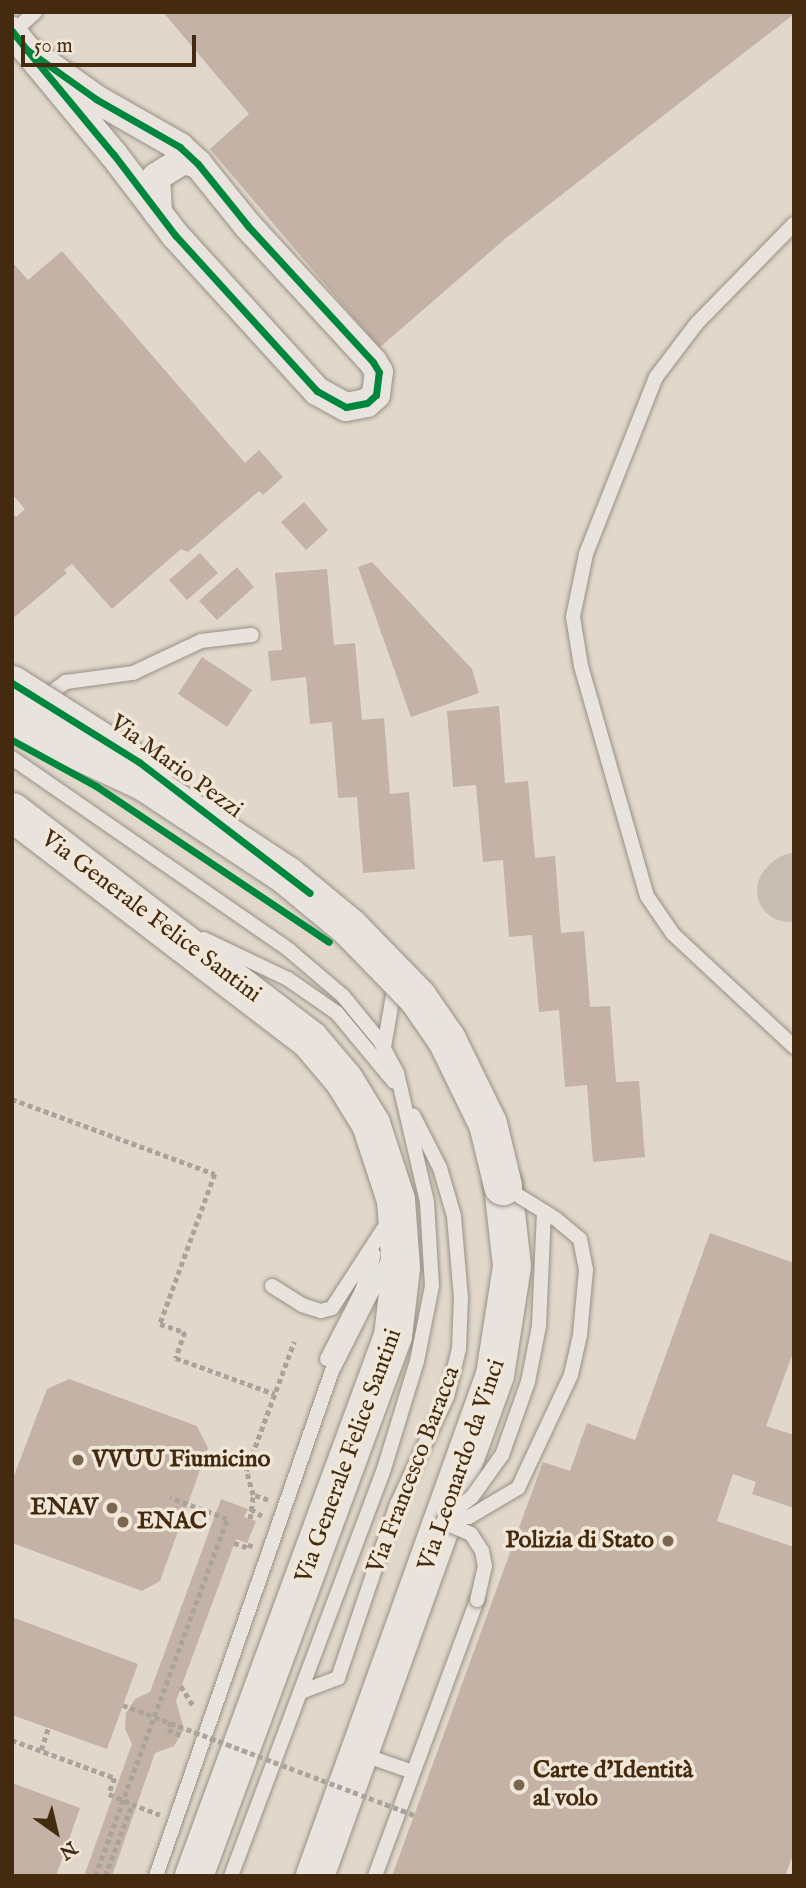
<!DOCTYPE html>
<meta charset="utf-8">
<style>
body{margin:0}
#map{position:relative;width:806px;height:1888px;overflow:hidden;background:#e1d8cb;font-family:"IM FELL English",serif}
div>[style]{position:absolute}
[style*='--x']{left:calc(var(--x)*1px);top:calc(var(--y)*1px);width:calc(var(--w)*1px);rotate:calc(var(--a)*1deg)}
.taxiway>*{height:63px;margin:-31.5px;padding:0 31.5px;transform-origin:31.5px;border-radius:31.5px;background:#c6beb3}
.building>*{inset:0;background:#c3b2a5}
.path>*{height:4.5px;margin-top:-2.25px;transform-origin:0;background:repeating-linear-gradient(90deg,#aaa39b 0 5px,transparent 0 8.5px)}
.roads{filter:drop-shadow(0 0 2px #989085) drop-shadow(0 0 2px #989085)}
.service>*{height:14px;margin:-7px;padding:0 7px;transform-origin:7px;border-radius:7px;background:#e8e3dd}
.minor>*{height:28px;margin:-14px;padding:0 14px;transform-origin:14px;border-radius:14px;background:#e8e3dd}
.secondary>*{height:38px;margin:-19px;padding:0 19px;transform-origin:19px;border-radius:19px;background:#e8e3dd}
.path-bridge>*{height:4.5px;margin-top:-2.25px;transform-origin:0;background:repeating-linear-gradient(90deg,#aaa39b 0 5px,transparent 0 8.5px)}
.bridges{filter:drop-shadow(0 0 2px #989085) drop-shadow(0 0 2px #989085)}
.service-bridge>*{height:14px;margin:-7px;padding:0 7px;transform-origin:7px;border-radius:7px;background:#e8e3dd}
.tertiary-bridge>*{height:35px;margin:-17.5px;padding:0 17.5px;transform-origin:17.5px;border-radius:17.5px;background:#e8e3dd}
.secondary-bridge>*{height:38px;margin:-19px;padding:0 19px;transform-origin:19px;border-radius:19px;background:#e8e3dd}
.cycleway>*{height:7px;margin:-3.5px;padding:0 3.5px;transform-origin:3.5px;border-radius:3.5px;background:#00873e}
.dots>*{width:19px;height:19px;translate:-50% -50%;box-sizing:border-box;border:4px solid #f1e7d8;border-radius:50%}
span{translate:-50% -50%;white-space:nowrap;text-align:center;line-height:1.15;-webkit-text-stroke:7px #f1e7d8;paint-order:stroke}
.street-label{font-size:24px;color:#442a0e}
.poi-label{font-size:24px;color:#442a0e;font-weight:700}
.left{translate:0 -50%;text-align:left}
.right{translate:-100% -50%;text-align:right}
.frame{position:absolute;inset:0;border:14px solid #442a0e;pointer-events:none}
.north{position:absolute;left:21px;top:1797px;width:70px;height:70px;-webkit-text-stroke:5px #f1e7d8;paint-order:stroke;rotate:146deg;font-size:19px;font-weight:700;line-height:28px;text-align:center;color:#442a0e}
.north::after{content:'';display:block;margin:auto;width:24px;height:32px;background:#442a0e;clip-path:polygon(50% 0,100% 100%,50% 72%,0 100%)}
.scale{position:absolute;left:21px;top:35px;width:175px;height:32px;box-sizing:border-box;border:4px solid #442a0e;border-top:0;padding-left:9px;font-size:21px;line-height:24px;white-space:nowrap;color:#442a0e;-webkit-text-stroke:5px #f1e7d8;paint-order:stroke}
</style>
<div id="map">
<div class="taxiway">
<div style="--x:788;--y:890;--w:8;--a:-45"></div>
</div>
<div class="building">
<div style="clip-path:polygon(163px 12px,794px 12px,794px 14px,506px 238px,379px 348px,210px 149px,249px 114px)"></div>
<div style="clip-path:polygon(62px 251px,245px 463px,259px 450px,283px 477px,263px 495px,259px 491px,188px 552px,181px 549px,112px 609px,72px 564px,64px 570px,67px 573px,12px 619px,12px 512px,16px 517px,25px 509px,12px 494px,12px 262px,28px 280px)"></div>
<div style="clip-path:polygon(304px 502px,328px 530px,306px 550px,281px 522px)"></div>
<div style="clip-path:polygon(200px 553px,218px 573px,187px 600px,169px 580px)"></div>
<div style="clip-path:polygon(372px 562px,472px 669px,479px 693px,411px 717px,358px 567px)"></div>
<div style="clip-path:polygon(237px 567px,254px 587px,217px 620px,199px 601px)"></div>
<div style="clip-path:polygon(327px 569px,334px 645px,355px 643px,362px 720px,384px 718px,390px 794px,409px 792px,415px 869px,363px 873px,357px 797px,338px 798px,332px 722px,310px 724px,306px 677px,271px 681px,268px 651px,282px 650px,275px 573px)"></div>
<div style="clip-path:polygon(202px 657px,252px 690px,227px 727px,178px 694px)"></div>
<div style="clip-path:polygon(499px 706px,505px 783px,528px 781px,535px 858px,555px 856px,561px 933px,584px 931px,590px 1007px,610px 1006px,616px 1082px,639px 1081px,645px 1157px,593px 1162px,587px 1085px,565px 1087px,559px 1010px,539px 1012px,532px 935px,509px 937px,503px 860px,483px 862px,476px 785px,453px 787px,447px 711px)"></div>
<div style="clip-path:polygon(710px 1233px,794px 1263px,794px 1350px,766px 1426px,794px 1435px,794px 1508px,752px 1494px,756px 1482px,733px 1474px,717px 1521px,794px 1547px,794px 1852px,785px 1876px,392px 1876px,543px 1462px,570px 1471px,587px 1423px,635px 1440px)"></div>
<div style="clip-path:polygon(69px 1379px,197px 1426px,208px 1448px,160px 1581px,142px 1591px,12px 1543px,12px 1481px,47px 1389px)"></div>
<div style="clip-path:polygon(221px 1499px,248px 1509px,244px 1517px,256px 1521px,247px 1543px,236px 1539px,176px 1701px,184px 1729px,174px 1746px,155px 1753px,112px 1876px,84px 1876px,132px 1744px,125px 1729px,126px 1713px,135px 1699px,150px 1692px)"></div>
<div style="clip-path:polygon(12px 1617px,138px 1664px,107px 1749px,12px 1715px)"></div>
<div style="clip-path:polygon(12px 1783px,80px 1808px,56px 1876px,12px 1876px)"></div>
</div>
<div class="path">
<div style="--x:12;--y:1099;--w:216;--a:20.3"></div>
<div style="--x:215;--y:1174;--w:160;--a:110.1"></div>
<div style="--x:160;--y:1324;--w:26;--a:18"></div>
<div style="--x:185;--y:1332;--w:28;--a:109"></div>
<div style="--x:176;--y:1358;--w:105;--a:20"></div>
<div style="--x:268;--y:1500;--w:16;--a:-162"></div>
<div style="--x:253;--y:1495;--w:25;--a:-106"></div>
<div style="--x:246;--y:1471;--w:138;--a:-69.6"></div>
<div style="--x:251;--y:1509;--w:13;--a:32"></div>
<div style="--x:250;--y:1519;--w:24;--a:-83"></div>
<div style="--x:234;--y:1543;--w:16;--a:18"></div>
<div style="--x:249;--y:1548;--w:5;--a:-68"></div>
<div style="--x:181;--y:1686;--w:25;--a:58"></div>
<div style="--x:171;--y:1722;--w:9;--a:111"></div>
<div style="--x:168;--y:1730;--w:17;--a:21"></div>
<div style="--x:12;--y:1740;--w:110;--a:20.3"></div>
<div style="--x:115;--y:1778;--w:17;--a:111"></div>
<div style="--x:109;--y:1794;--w:25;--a:23"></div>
<div style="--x:41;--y:1750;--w:23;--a:-72"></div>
<div style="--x:105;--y:1876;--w:77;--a:-69.4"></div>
<div style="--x:132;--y:1804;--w:30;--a:21"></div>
</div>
<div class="roads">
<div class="service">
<div style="--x:13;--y:32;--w:30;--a:-42"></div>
<div style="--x:794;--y:224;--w:139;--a:134.4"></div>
<div style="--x:697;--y:323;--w:68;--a:127.2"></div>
<div style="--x:656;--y:377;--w:190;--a:111.6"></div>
<div style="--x:586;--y:554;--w:64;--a:101.7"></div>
<div style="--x:573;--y:617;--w:50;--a:80.7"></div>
<div style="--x:581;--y:666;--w:239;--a:74"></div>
<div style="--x:647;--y:896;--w:46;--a:55.6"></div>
<div style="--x:673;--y:934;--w:166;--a:43"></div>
<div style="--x:41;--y:700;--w:31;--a:-36"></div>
<div style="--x:66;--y:682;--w:68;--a:-7.7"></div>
<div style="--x:133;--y:673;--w:75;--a:-25.2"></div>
<div style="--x:201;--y:641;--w:51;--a:-6.7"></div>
<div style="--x:12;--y:758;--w:337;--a:34.7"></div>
<div style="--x:289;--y:950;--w:71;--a:40.4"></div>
<div style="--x:343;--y:996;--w:58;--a:50.6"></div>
<div style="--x:380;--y:1041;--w:36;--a:62"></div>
<div style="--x:397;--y:1073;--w:132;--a:76.9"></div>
<div style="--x:427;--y:1202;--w:84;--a:86.6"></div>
<div style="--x:432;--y:1286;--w:76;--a:101.3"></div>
<div style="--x:417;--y:1361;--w:113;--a:107"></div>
<div style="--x:384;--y:1469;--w:435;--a:110.6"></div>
<div style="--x:204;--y:939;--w:93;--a:25.5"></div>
<div style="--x:288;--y:979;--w:60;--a:34.8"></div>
<div style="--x:337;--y:1013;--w:89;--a:50.4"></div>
<div style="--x:384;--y:1047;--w:65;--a:-80.2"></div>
<div style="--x:272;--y:1286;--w:36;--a:32"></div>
<div style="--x:302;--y:1305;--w:20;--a:18"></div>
<div style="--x:321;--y:1311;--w:11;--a:-15"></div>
<div style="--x:332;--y:1308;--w:99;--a:-57"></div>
<div style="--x:327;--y:1359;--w:76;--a:-62.8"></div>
<div style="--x:362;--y:1291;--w:38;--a:-72"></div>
<div style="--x:301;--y:1692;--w:40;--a:-21"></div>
<div style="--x:338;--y:1678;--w:184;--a:-71.3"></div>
<div style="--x:397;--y:1504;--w:118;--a:-65"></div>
<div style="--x:447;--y:1397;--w:49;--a:-76"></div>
<div style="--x:459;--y:1349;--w:51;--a:-87.8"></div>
<div style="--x:461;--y:1298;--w:82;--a:-94.9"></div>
<div style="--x:454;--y:1216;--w:50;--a:-106.3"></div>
<div style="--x:440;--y:1168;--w:59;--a:-117"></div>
<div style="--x:361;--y:1754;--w:55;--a:19.1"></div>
<div style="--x:156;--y:1876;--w:535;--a:-70.79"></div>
<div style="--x:332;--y:1371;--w:122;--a:-63.2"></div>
<div style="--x:375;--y:1876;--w:294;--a:-69.7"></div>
</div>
<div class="minor">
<div style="--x:12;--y:31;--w:24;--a:52"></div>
<div style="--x:27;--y:50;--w:136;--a:50.4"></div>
<div style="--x:114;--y:155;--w:101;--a:52.7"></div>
<div style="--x:175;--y:235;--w:211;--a:47.7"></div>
<div style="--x:317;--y:391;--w:33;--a:29"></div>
<div style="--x:346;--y:407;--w:21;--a:-11"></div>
<div style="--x:367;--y:403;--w:12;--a:-42"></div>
<div style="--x:376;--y:395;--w:23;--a:-83"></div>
<div style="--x:379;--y:372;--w:12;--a:-121"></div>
<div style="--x:373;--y:362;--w:185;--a:-132.6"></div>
<div style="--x:248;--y:226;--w:80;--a:-128.9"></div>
<div style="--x:198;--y:164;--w:25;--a:-137"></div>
<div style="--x:180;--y:147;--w:97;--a:-150.3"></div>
<div style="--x:96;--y:99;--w:85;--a:-144.6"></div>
<div style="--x:158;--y:213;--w:36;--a:-93"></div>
<div style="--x:156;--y:177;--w:32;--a:-32"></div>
<div style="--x:183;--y:160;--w:16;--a:15"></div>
</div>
<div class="secondary">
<div style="--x:12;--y:812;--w:375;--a:37.4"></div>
<div style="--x:310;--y:1040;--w:52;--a:49.6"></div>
<div style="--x:344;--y:1080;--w:52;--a:58.5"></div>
<div style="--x:371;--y:1124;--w:80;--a:71.8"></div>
<div style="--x:396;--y:1200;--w:68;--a:85.8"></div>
<div style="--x:401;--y:1268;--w:68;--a:96.7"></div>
<div style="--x:393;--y:1336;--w:576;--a:110.23"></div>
<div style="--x:315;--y:1876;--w:532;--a:-70.24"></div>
<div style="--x:495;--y:1375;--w:110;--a:-81.1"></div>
<div style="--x:512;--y:1266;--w:81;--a:-96.4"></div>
</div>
</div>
<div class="path-bridge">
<div style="--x:123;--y:1705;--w:311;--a:20.7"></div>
<div style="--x:95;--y:1876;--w:381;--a:-69.7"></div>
<div style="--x:227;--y:1519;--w:61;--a:-159.8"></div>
</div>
<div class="bridges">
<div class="service-bridge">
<div style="--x:503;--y:1186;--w:62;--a:31.9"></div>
<div style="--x:556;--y:1219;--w:31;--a:40"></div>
<div style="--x:580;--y:1239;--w:32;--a:79"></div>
<div style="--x:586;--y:1270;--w:65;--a:95.3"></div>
<div style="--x:580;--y:1335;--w:41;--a:102.7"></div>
<div style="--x:571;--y:1375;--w:125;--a:115.1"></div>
<div style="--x:518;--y:1488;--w:57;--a:149.4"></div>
<div style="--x:469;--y:1517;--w:24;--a:178"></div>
<div style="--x:445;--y:1518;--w:34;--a:-38"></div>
<div style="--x:472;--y:1497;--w:52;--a:-54.5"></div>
<div style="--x:502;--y:1455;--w:77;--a:-70.4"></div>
<div style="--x:528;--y:1382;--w:57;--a:-78.9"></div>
<div style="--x:539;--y:1326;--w:113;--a:-87.5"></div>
<div style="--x:443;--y:1522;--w:30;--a:23"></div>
<div style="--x:471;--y:1534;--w:20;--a:57"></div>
<div style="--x:482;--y:1551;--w:15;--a:79"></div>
<div style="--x:485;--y:1566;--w:35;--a:103"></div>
</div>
<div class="tertiary-bridge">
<div style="--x:12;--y:683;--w:169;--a:32.5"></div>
</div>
<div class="secondary-bridge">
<div style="--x:12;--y:720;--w:147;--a:25"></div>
<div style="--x:145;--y:782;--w:169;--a:33.4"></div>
<div style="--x:286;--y:875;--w:83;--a:39.6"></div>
<div style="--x:350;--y:928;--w:98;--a:45.8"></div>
<div style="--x:418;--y:998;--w:51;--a:55.4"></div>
<div style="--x:447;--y:1040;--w:93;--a:64"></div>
<div style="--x:488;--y:1124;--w:64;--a:76.4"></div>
</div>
</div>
<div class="cycleway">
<div style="--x:12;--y:31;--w:24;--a:52"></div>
<div style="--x:27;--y:50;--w:136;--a:50.4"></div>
<div style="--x:114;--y:155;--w:101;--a:52.7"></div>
<div style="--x:175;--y:235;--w:211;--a:47.7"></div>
<div style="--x:317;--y:391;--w:33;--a:29"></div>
<div style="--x:346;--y:407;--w:21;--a:-11"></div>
<div style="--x:367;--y:403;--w:12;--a:-42"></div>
<div style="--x:376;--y:395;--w:23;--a:-83"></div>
<div style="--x:379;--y:372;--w:12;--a:-121"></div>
<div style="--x:373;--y:362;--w:185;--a:-132.6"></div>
<div style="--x:248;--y:226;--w:80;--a:-128.9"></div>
<div style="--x:198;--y:164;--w:25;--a:-137"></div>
<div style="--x:180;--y:147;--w:97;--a:-150.3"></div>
<div style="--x:96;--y:99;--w:85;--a:-144.6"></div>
<div style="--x:12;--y:683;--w:150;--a:31.9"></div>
<div style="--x:139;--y:762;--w:215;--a:37.5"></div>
<div style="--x:12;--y:740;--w:96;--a:28.7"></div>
<div style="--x:96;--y:786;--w:280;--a:33.8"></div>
</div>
<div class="dots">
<div style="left:78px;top:1460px;background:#7b6750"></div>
<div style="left:112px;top:1508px;background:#7b6750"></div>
<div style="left:123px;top:1522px;background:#7b6750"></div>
<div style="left:668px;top:1541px;background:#7b6750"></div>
<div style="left:519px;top:1785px;background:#7b6750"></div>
</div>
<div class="street-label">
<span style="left:176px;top:767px;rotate:36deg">Via Mario Pezzi</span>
<span style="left:151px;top:917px;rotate:37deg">Via Generale Felice Santini</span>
<span style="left:349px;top:1456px;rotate:-70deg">Via Generale Felice Santini</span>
<span style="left:462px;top:1465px;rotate:-71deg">Via Leonardo da Vinci</span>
<span style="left:414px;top:1470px;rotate:-69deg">Via Francesco Baracca</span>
</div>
<div class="poi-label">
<span class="left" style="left:92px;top:1460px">VVUU Fiumicino</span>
<span class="right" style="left:98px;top:1508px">ENAV</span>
<span class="left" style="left:137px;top:1522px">ENAC</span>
<span class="right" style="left:654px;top:1541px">Polizia di Stato</span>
<span class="left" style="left:533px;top:1785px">Carte d'Identità<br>al volo</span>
</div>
<div class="frame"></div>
<div class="north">N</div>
<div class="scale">50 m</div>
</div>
